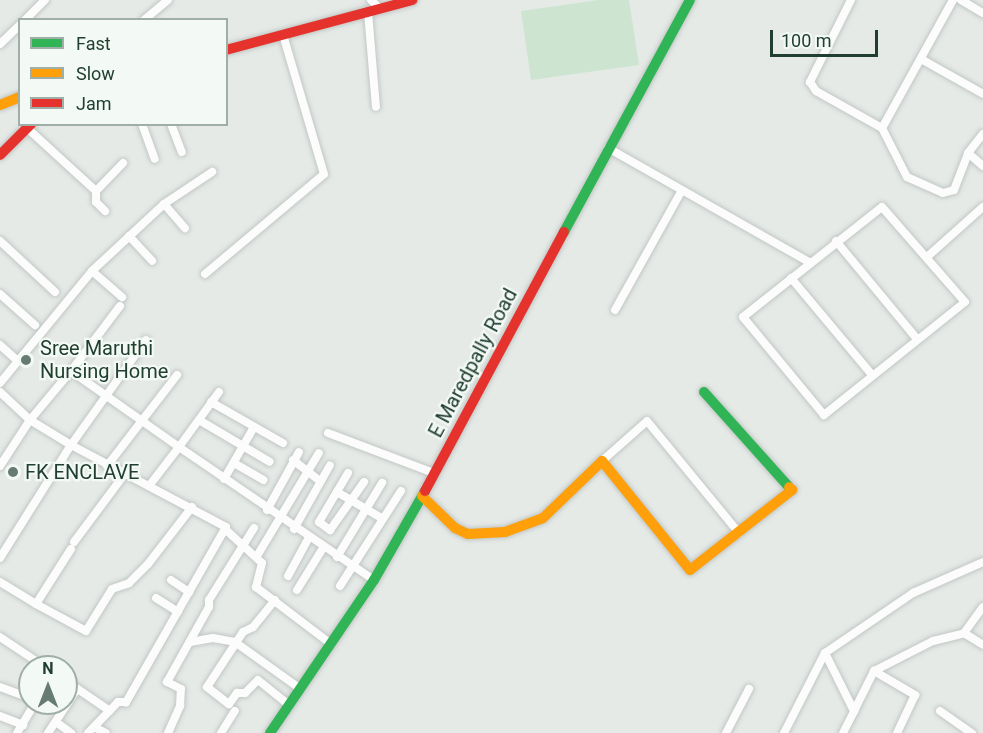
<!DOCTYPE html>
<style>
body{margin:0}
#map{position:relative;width:983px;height:733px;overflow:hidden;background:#e5eae7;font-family:Roboto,sans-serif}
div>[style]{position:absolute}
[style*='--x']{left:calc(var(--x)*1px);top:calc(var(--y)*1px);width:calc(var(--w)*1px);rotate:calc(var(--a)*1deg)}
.green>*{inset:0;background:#cde4d0}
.roads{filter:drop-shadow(0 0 2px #c2c7c4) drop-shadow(0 0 2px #c2c7c4)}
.street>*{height:8px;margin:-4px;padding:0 4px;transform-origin:4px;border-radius:4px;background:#fbfcfb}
.fast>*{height:10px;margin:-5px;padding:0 5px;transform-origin:5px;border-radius:5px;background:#30b455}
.slow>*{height:10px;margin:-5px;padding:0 5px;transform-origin:5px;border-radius:5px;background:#ff9f0a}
.jam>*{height:10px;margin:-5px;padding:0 5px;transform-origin:5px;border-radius:5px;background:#e5322d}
.dots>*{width:16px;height:16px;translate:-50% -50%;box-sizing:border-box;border:3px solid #f3f9f5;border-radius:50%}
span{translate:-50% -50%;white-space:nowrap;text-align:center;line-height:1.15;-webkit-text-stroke:4.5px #f3f9f5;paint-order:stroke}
.poi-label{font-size:20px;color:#213f31}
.left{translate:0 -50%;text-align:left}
.street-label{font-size:20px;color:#213f31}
.legend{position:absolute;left:18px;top:18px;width:210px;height:108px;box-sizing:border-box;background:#f3f9f5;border:2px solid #9fafa7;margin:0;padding:8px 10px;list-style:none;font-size:18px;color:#213f31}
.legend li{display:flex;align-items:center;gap:12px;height:30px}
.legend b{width:30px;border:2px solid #9fafa7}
.north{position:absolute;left:18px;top:655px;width:60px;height:60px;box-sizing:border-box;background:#f3f9f5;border:2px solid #9fafa7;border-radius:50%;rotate:0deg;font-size:16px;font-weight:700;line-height:24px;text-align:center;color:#213f31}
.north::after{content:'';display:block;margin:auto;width:21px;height:27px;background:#667b71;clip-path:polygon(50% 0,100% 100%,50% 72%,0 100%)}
.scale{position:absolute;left:770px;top:30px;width:108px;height:27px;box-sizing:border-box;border:3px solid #213f31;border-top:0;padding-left:8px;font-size:18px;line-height:21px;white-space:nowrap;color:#213f31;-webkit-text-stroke:4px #f3f9f5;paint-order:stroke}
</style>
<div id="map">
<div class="green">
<div style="clip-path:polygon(599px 0,629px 0,639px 65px,531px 80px,521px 11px)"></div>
</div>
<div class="roads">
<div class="street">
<div style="--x:371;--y:0;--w:13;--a:45"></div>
<div style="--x:851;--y:0;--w:92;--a:116.6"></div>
<div style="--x:810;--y:82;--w:11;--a:56"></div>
<div style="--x:816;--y:91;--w:76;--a:29.3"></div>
<div style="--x:953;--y:0;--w:146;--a:119"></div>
<div style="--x:882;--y:128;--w:55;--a:63"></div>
<div style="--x:907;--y:177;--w:39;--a:24"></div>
<div style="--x:943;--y:193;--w:11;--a:-15"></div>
<div style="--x:954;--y:190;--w:40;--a:-69"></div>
<div style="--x:968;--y:153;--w:24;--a:-52"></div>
<div style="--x:961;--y:0;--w:26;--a:31"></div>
<div style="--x:368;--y:12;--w:95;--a:85.2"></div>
<div style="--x:25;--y:20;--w:28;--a:-45"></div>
<div style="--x:144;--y:20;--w:31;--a:-40"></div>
<div style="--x:0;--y:44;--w:28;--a:-44"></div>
<div style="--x:921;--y:59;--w:71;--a:29.4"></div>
<div style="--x:142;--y:124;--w:37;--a:70"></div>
<div style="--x:171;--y:124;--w:30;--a:69"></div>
<div style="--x:27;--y:128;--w:93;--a:42.4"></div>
<div style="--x:96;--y:191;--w:11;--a:90"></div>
<div style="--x:96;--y:202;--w:13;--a:45"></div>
<div style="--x:608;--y:148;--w:231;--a:29.6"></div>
<div style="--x:968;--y:153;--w:20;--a:41"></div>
<div style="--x:96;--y:191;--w:39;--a:-46"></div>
<div style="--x:164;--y:204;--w:32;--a:49"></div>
<div style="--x:882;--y:207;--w:126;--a:48.9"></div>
<div style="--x:965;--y:302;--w:181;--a:141.3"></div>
<div style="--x:824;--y:415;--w:127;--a:-129.6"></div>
<div style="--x:743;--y:317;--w:177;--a:-38.4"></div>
<div style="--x:129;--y:236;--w:34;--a:47"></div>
<div style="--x:0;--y:241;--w:75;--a:42.8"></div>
<div style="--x:836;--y:241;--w:127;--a:50.4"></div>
<div style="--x:927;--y:257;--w:75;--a:-41.8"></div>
<div style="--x:92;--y:271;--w:40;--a:41"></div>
<div style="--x:205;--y:274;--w:155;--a:-40"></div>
<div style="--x:324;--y:174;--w:145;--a:-106.4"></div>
<div style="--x:791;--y:278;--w:126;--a:50.1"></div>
<div style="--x:0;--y:294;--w:47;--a:41.5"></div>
<div style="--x:120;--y:306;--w:81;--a:127"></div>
<div style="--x:71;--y:371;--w:132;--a:35.1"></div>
<div style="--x:179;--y:447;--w:49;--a:127.6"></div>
<div style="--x:615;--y:310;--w:137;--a:-60.8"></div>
<div style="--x:0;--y:345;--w:24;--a:42"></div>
<div style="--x:0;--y:383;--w:145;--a:-50.6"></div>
<div style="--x:92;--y:271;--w:98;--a:-42.9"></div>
<div style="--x:164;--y:204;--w:58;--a:-33.7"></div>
<div style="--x:0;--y:392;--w:41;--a:43"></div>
<div style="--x:30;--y:420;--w:48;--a:31.4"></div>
<div style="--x:71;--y:445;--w:175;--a:27.9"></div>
<div style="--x:226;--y:527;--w:202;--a:119.7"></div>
<div style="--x:126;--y:702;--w:8;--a:180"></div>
<div style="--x:118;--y:702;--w:43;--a:134.1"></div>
<div style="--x:219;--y:392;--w:68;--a:126"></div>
<div style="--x:179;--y:447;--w:236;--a:34.3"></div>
<div style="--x:211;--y:402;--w:83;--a:29.7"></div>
<div style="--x:199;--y:420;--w:82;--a:30.6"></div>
<div style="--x:328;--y:433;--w:113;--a:20.7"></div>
<div style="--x:293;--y:460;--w:34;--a:38"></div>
<div style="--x:602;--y:461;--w:60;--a:-41.6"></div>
<div style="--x:647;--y:421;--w:145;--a:50.6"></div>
<div style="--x:234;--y:463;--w:34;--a:30"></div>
<div style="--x:0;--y:466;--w:55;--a:-56.9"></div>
<div style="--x:30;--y:420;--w:64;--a:-50.1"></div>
<div style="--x:107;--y:466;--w:115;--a:-52.4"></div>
<div style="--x:348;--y:473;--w:57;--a:120.6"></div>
<div style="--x:319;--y:522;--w:14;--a:36"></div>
<div style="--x:330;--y:530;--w:59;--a:-54.7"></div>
<div style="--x:224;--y:479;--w:60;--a:-60"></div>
<div style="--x:337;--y:492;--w:53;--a:30.4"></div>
<div style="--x:267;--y:510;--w:66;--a:-61.1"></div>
<div style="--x:225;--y:529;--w:50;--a:42.6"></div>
<div style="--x:262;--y:563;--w:25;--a:104"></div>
<div style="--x:256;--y:587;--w:94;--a:37.2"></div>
<div style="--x:294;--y:529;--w:73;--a:-60.6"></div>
<div style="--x:74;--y:542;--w:84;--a:-53.3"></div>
<div style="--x:71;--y:549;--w:65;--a:122.5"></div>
<div style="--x:36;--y:604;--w:57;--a:28.4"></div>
<div style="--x:86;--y:631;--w:49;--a:-58.2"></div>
<div style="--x:112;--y:589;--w:18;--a:-19"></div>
<div style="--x:129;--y:583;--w:27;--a:-45"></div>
<div style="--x:148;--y:564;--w:72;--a:-52.3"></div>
<div style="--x:257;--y:556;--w:120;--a:-59"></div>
<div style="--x:337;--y:557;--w:87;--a:-58.7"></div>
<div style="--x:0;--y:558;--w:133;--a:-57.9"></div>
<div style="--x:71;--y:445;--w:129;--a:-54.5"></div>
<div style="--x:288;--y:576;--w:42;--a:-61.6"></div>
<div style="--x:171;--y:580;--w:22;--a:34"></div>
<div style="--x:0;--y:582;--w:42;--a:31.4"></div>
<div style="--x:340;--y:586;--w:113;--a:-57.3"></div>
<div style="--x:297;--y:590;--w:49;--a:-58.2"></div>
<div style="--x:156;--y:598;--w:26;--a:32"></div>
<div style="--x:275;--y:600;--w:35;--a:129"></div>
<div style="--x:253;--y:627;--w:11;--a:153"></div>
<div style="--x:243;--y:632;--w:66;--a:123.2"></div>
<div style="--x:207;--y:687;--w:28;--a:38"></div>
<div style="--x:229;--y:704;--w:14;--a:-54"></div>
<div style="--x:237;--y:693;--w:8;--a:0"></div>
<div style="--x:245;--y:693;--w:18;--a:-45"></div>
<div style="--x:258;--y:680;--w:40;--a:39"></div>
<div style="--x:964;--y:633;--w:22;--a:32"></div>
<div style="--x:0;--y:637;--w:54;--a:33.7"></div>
<div style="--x:190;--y:642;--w:23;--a:-10"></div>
<div style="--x:213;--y:638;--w:22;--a:10"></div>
<div style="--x:235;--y:642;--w:79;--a:35.7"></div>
<div style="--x:825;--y:653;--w:107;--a:-34.3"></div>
<div style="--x:913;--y:593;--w:77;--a:-23.9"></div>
<div style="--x:874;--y:671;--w:66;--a:-27"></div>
<div style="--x:933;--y:641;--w:32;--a:-14"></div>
<div style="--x:964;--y:633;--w:32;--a:-54"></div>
<div style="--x:66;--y:681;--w:53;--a:34.3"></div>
<div style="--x:0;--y:687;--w:32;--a:20"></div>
<div style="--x:940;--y:711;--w:39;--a:35"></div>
<div style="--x:0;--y:716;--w:25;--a:21"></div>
<div style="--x:56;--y:722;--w:19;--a:36"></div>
<div style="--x:94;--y:727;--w:13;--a:27"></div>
<div style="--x:17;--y:733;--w:35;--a:-59"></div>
<div style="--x:48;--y:733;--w:53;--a:-56.6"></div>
<div style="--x:168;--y:733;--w:30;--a:-66"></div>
<div style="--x:180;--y:706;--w:17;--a:-87"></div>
<div style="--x:181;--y:689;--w:16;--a:-153"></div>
<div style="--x:167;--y:682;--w:86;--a:-60.8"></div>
<div style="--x:209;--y:607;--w:7;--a:-90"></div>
<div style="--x:209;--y:600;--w:85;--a:-58"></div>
<div style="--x:221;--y:733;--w:26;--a:-58"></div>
<div style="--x:726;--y:733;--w:50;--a:-62.4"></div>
<div style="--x:784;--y:733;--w:90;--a:-62.9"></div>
<div style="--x:825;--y:653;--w:65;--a:63.4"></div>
<div style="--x:854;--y:711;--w:45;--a:-63.4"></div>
<div style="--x:874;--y:671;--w:48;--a:30.3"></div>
<div style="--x:915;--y:695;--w:42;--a:115.3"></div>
<div style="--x:843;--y:733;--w:25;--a:-63"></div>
</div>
<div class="fast">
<div style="--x:564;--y:232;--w:264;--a:-61.5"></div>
<div style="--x:704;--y:392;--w:127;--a:48.2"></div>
<div style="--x:270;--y:733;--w:185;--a:-55.8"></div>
<div style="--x:374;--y:580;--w:103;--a:-60.2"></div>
</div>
<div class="slow">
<div style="--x:0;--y:105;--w:22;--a:-22"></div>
<div style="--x:422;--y:496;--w:46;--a:44.1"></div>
<div style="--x:455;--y:528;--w:14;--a:25"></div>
<div style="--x:468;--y:534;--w:37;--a:-3"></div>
<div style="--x:505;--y:532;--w:40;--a:-20.2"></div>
<div style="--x:543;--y:518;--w:82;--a:-44"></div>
<div style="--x:602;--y:461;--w:140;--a:51.1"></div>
<div style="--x:690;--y:570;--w:130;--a:-38.1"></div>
<div style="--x:792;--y:490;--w:4;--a:-135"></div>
</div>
<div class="jam">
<div style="--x:226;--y:50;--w:193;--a:-15"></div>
<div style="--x:0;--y:155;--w:44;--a:-45"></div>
<div style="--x:425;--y:491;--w:294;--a:-61.8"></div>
</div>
</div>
<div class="dots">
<div style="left:26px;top:360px;background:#667b71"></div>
<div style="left:13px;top:472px;background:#667b71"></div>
</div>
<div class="poi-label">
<span class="left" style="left:40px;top:360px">Sree Maruthi<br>Nursing Home</span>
<span class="left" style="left:25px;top:472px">FK ENCLAVE</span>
</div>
<div class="street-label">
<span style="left:473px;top:363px;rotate:-62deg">E Maredpally Road</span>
</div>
<ul class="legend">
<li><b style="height:8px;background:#30b455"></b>Fast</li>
<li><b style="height:8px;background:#ff9f0a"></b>Slow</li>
<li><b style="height:8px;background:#e5322d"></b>Jam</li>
</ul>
<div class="north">N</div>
<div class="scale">100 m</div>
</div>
